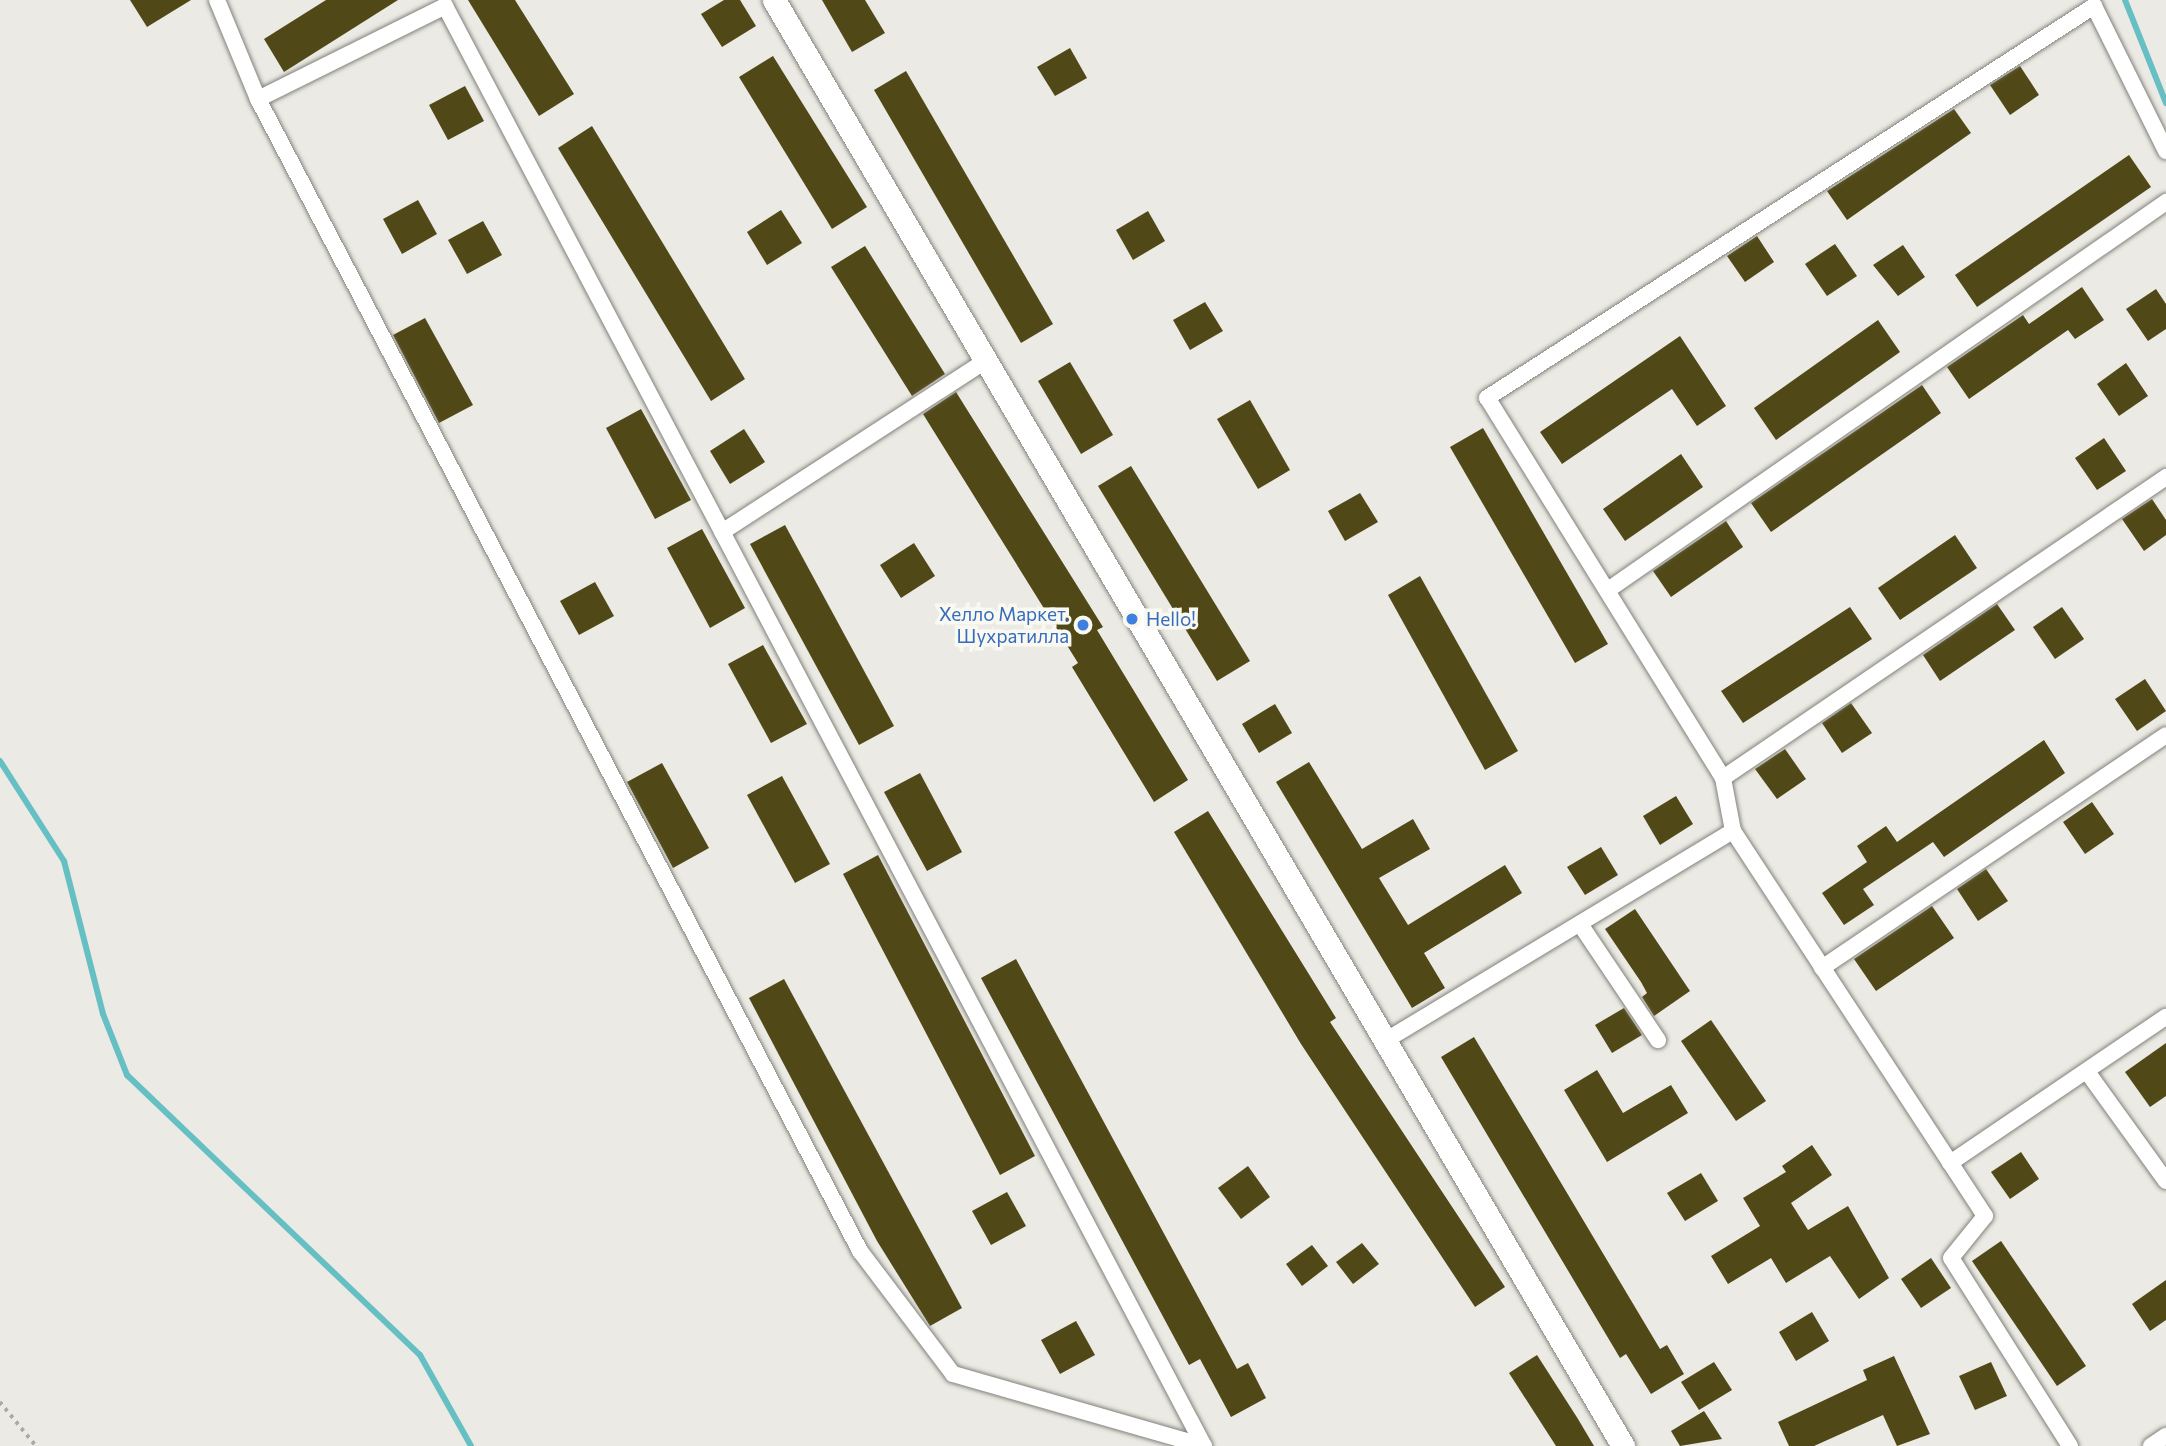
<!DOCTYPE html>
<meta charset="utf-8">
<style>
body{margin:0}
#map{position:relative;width:2166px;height:1446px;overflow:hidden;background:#ebeae4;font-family:Commissioner,sans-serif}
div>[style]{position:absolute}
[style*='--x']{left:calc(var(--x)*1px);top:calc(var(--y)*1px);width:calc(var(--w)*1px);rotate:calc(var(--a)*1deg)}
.stream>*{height:6px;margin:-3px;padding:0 3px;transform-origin:3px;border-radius:3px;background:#66bfc3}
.building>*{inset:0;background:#504817}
.path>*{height:3.5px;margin-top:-1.75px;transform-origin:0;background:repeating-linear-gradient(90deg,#ababa6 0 3.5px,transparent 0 8.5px)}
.roads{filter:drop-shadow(0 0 2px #82817b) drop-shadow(0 0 2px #82817b)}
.street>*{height:16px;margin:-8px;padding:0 8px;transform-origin:8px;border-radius:8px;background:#fff}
.secondary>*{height:23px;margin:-11.5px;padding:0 11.5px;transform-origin:11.5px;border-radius:11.5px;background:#fff}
.dots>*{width:19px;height:19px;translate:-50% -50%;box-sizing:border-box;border:4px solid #f9f8f1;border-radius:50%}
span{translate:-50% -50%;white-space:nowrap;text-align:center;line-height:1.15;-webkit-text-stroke:7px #f9f8f1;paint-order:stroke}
.shop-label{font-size:19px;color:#366cbe}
.right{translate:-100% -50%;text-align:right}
.left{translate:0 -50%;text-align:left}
</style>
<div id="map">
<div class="stream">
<div style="--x:2125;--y:0;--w:111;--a:68.3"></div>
<div style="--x:0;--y:761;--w:119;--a:57.4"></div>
<div style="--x:64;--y:861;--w:158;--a:75.7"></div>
<div style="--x:103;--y:1014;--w:66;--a:68.5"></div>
<div style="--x:127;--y:1075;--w:405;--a:43.7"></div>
<div style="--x:420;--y:1355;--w:104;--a:60.7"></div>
</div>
<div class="building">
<div style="clip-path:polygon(130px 0,191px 0,147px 27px)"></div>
<div style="clip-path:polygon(326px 0,398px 0,284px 72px,264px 39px)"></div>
<div style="clip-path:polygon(468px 0,515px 0,574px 94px,539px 116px)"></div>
<div style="clip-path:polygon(724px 0,740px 0,756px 26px,722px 47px,701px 14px)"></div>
<div style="clip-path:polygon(822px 0,865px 0,885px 33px,852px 52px)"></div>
<div style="clip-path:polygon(1070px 48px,1087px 78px,1055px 96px,1037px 67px)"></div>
<div style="clip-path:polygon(773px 56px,867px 207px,832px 229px,739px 77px)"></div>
<div style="clip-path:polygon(2020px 66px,2039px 95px,2010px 115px,1990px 85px)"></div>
<div style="clip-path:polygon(906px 71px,1053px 324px,1021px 343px,874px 90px)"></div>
<div style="clip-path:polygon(465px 86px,484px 121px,448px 140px,429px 105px)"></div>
<div style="clip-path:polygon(1954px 109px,1971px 133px,1847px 220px,1827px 191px)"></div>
<div style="clip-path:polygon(592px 126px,745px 379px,711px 401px,558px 148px)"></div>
<div style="clip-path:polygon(2129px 155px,2151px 187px,1977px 307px,1955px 275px)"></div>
<div style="clip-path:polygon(418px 200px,437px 234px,402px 254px,383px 219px)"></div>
<div style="clip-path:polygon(781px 210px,802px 243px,767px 265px,747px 232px)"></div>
<div style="clip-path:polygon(1148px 211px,1165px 241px,1133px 260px,1116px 230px)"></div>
<div style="clip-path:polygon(483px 221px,502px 255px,467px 274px,448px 240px)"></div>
<div style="clip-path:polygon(1757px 236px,1774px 262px,1745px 282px,1727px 256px)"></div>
<div style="clip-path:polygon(1835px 244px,1857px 276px,1827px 296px,1805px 264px)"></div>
<div style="clip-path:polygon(1903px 245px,1925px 277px,1898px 296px,1873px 265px)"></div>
<div style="clip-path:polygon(865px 246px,945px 374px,912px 396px,831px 267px)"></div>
<div style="clip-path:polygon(2082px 287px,2104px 320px,2075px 339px,2068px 330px,1969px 399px,1947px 367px,2023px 315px,2029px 324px)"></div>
<div style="clip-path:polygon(2156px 289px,2166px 304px,2166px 329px,2148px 341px,2126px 309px)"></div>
<div style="clip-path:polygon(1205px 302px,1223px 331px,1190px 350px,1173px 320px)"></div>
<div style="clip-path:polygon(425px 318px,473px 405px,439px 423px,393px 335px)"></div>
<div style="clip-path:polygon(1878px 320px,1900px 352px,1776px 440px,1754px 408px)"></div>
<div style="clip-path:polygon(1680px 336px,1726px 406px,1697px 426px,1672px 389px,1562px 464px,1540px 432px)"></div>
<div style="clip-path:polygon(1070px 362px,1113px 435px,1081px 454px,1038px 381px)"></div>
<div style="clip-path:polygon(2126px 363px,2148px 396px,2119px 416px,2097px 384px)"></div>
<div style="clip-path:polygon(1922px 385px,1941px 413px,1771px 532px,1751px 503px)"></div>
<div style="clip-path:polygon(956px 392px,1103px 627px,1097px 630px,1188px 780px,1154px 802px,1072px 667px,1078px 663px,923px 414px)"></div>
<div style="clip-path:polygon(1250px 400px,1290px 470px,1258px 489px,1217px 419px)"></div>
<div style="clip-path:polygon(641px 409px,691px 500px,655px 519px,606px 428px)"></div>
<div style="clip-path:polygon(1483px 428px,1608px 644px,1575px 663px,1450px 447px)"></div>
<div style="clip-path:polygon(744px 429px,765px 462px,730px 484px,710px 451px)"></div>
<div style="clip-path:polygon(2104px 438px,2126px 471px,2097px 490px,2075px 458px)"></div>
<div style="clip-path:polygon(1681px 454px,1703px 487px,1625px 541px,1603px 509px)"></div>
<div style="clip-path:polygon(1131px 466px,1250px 661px,1217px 681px,1098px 486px)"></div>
<div style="clip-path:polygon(1360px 493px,1378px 522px,1345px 541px,1328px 511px)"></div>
<div style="clip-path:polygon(2152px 499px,2166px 520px,2166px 535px,2144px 551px,2122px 519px)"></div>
<div style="clip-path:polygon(1726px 521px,1743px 547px,1671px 597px,1653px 571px)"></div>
<div style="clip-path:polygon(785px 525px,894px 726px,859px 745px,750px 544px)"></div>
<div style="clip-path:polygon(702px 529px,745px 608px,710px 628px,667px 548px)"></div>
<div style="clip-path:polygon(1955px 535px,1977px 568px,1900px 620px,1878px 588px)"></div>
<div style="clip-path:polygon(914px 543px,935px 576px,901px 598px,880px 565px)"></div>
<div style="clip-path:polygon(1420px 576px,1518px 751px,1485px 770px,1388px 595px)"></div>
<div style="clip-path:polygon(595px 582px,614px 616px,579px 635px,560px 601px)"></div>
<div style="clip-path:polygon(1997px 604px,2015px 630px,1940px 681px,1923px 655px)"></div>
<div style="clip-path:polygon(1850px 607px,1872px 639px,1743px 723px,1721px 691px)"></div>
<div style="clip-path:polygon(2062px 607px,2084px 639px,2055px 659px,2033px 627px)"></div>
<div style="clip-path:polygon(763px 645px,807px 724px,771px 743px,728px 664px)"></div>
<div style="clip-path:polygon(2145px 679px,2166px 711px,2137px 731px,2115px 699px)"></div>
<div style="clip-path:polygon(1851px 703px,1872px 733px,1842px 753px,1822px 723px)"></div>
<div style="clip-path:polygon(1275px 704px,1292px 733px,1259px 753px,1242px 724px)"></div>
<div style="clip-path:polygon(2044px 740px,2065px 773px,1944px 857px,1933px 842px,1863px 889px,1874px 905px,1844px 925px,1822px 893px,1867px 862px,1857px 846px,1886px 826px,1897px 842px)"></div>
<div style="clip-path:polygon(1785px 749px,1806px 779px,1777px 799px,1755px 769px)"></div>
<div style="clip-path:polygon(1309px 762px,1362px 849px,1413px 819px,1430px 849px,1379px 878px,1408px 925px,1505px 865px,1522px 893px,1424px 953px,1445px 988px,1412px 1008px,1276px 782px)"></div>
<div style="clip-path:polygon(662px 763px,709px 848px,673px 868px,627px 782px)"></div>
<div style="clip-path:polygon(920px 773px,962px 852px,927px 871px,884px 792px)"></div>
<div style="clip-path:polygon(782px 776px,830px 864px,795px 883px,747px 795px)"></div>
<div style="clip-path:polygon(1676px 796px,1693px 824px,1660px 845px,1643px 816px)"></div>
<div style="clip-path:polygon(2092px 802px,2114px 834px,2085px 854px,2063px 822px)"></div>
<div style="clip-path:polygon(1208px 811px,1336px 1018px,1330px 1022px,1505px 1287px,1475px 1307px,1301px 1044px,1174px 832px)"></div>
<div style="clip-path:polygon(1601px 847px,1618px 875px,1585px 895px,1567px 867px)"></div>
<div style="clip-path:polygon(878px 855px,1035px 1156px,1000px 1175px,843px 874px)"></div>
<div style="clip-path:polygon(1986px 869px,2008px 901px,1978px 921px,1957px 889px)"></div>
<div style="clip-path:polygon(1932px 906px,1954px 938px,1876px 991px,1854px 959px)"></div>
<div style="clip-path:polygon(1635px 909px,1690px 991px,1654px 1016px,1642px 997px,1647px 993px,1641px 982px,1605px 929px)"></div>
<div style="clip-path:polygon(1016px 959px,1237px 1369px,1248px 1363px,1266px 1398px,1231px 1417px,1200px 1359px,1189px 1365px,981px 978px)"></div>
<div style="clip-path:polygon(784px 979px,962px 1308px,930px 1326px,877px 1241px,749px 998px)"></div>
<div style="clip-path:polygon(1624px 1008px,1642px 1035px,1612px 1053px,1595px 1025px)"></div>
<div style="clip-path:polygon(1711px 1020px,1766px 1101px,1736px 1121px,1681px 1041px)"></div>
<div style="clip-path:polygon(1474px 1037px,1660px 1349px,1667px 1345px,1684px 1374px,1651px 1394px,1626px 1354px,1620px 1358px,1441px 1057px)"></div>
<div style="clip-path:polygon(2166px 1043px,2166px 1096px,2150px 1107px,2125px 1072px)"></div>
<div style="clip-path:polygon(1597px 1070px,1623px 1113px,1671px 1085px,1688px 1113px,1607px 1162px,1564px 1090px)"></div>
<div style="clip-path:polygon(1812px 1145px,1832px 1175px,1791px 1203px,1808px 1230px,1848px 1206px,1889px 1278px,1859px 1299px,1830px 1256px,1786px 1283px,1771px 1258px,1728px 1284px,1711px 1256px,1760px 1226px,1743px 1198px,1786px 1172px,1782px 1166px)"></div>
<div style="clip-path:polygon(2021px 1152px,2039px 1179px,2010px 1199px,1991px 1172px)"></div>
<div style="clip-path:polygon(1248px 1166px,1270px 1197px,1241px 1219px,1218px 1188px)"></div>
<div style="clip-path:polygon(1701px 1173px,1718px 1201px,1685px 1221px,1667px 1193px)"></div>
<div style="clip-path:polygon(1007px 1192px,1026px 1226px,991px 1245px,972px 1211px)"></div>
<div style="clip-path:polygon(2001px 1241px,2086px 1366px,2057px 1386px,1972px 1261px)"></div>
<div style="clip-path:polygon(1362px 1243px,1379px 1264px,1353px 1284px,1336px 1262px)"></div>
<div style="clip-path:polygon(1312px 1245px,1328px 1266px,1302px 1286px,1286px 1264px)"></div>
<div style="clip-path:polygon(1931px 1258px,1951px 1288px,1921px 1308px,1901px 1279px)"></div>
<div style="clip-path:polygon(2166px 1280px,2166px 1320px,2150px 1331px,2132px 1304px)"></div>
<div style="clip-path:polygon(1812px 1312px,1829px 1341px,1796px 1361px,1779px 1332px)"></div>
<div style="clip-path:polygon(1076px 1321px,1095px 1355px,1060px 1374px,1041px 1340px)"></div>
<div style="clip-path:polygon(1537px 1355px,1578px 1419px,1594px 1446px,1556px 1446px,1509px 1373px)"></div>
<div style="clip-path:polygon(1894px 1356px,1930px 1434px,1897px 1446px,1883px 1415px,1814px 1446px,1789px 1446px,1778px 1422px,1867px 1380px,1863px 1370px)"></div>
<div style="clip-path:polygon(1714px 1362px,1732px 1390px,1699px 1410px,1681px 1382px)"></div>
<div style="clip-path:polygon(1991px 1362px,2007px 1396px,1975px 1410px,1959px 1376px)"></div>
<div style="clip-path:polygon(1704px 1411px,1722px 1439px,1680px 1446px,1671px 1431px)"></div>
</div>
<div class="path">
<div style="--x:0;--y:1402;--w:57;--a:50.7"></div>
</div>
<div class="roads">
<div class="street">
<div style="--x:217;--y:0;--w:107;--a:67.5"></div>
<div style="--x:258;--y:99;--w:1300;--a:62.41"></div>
<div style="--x:860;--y:1251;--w:154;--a:52.9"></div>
<div style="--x:953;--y:1374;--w:261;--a:16"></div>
<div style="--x:258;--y:99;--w:209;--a:-26.4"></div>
<div style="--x:445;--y:6;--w:1628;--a:62.21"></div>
<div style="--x:722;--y:532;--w:314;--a:-33"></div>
<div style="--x:1608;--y:590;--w:680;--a:-34.81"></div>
<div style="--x:1723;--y:778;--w:536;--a:-34.19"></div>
<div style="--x:1580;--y:924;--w:140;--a:56.1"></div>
<div style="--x:1822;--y:968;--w:415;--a:-34.1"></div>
<div style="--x:1383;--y:1042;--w:409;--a:-31.1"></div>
<div style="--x:2088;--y:1073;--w:133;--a:54.2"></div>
<div style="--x:1950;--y:1163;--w:261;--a:-34.1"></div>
<div style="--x:2070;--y:1446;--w:222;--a:-122.3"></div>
<div style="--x:1951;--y:1258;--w:54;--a:-51"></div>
<div style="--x:1985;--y:1216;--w:460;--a:-123.2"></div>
<div style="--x:1733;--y:831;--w:54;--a:-100.7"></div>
<div style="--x:1723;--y:778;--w:447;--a:-121.8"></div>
<div style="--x:1487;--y:398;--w:723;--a:-32.85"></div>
<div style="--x:2094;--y:6;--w:162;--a:63.6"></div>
<div style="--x:2151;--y:1446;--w:18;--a:-34"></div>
</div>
<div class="secondary">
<div style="--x:774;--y:0;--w:1677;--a:59.58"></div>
</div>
</div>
<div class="dots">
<div style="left:1132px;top:619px;background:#3f7fe0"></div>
<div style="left:1083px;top:625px;background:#3f7fe0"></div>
</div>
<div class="shop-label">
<span class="right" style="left:1069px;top:625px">Хелло Маркет.<br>Шухратилла</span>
<span class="left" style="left:1146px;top:619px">Hello!</span>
</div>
</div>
